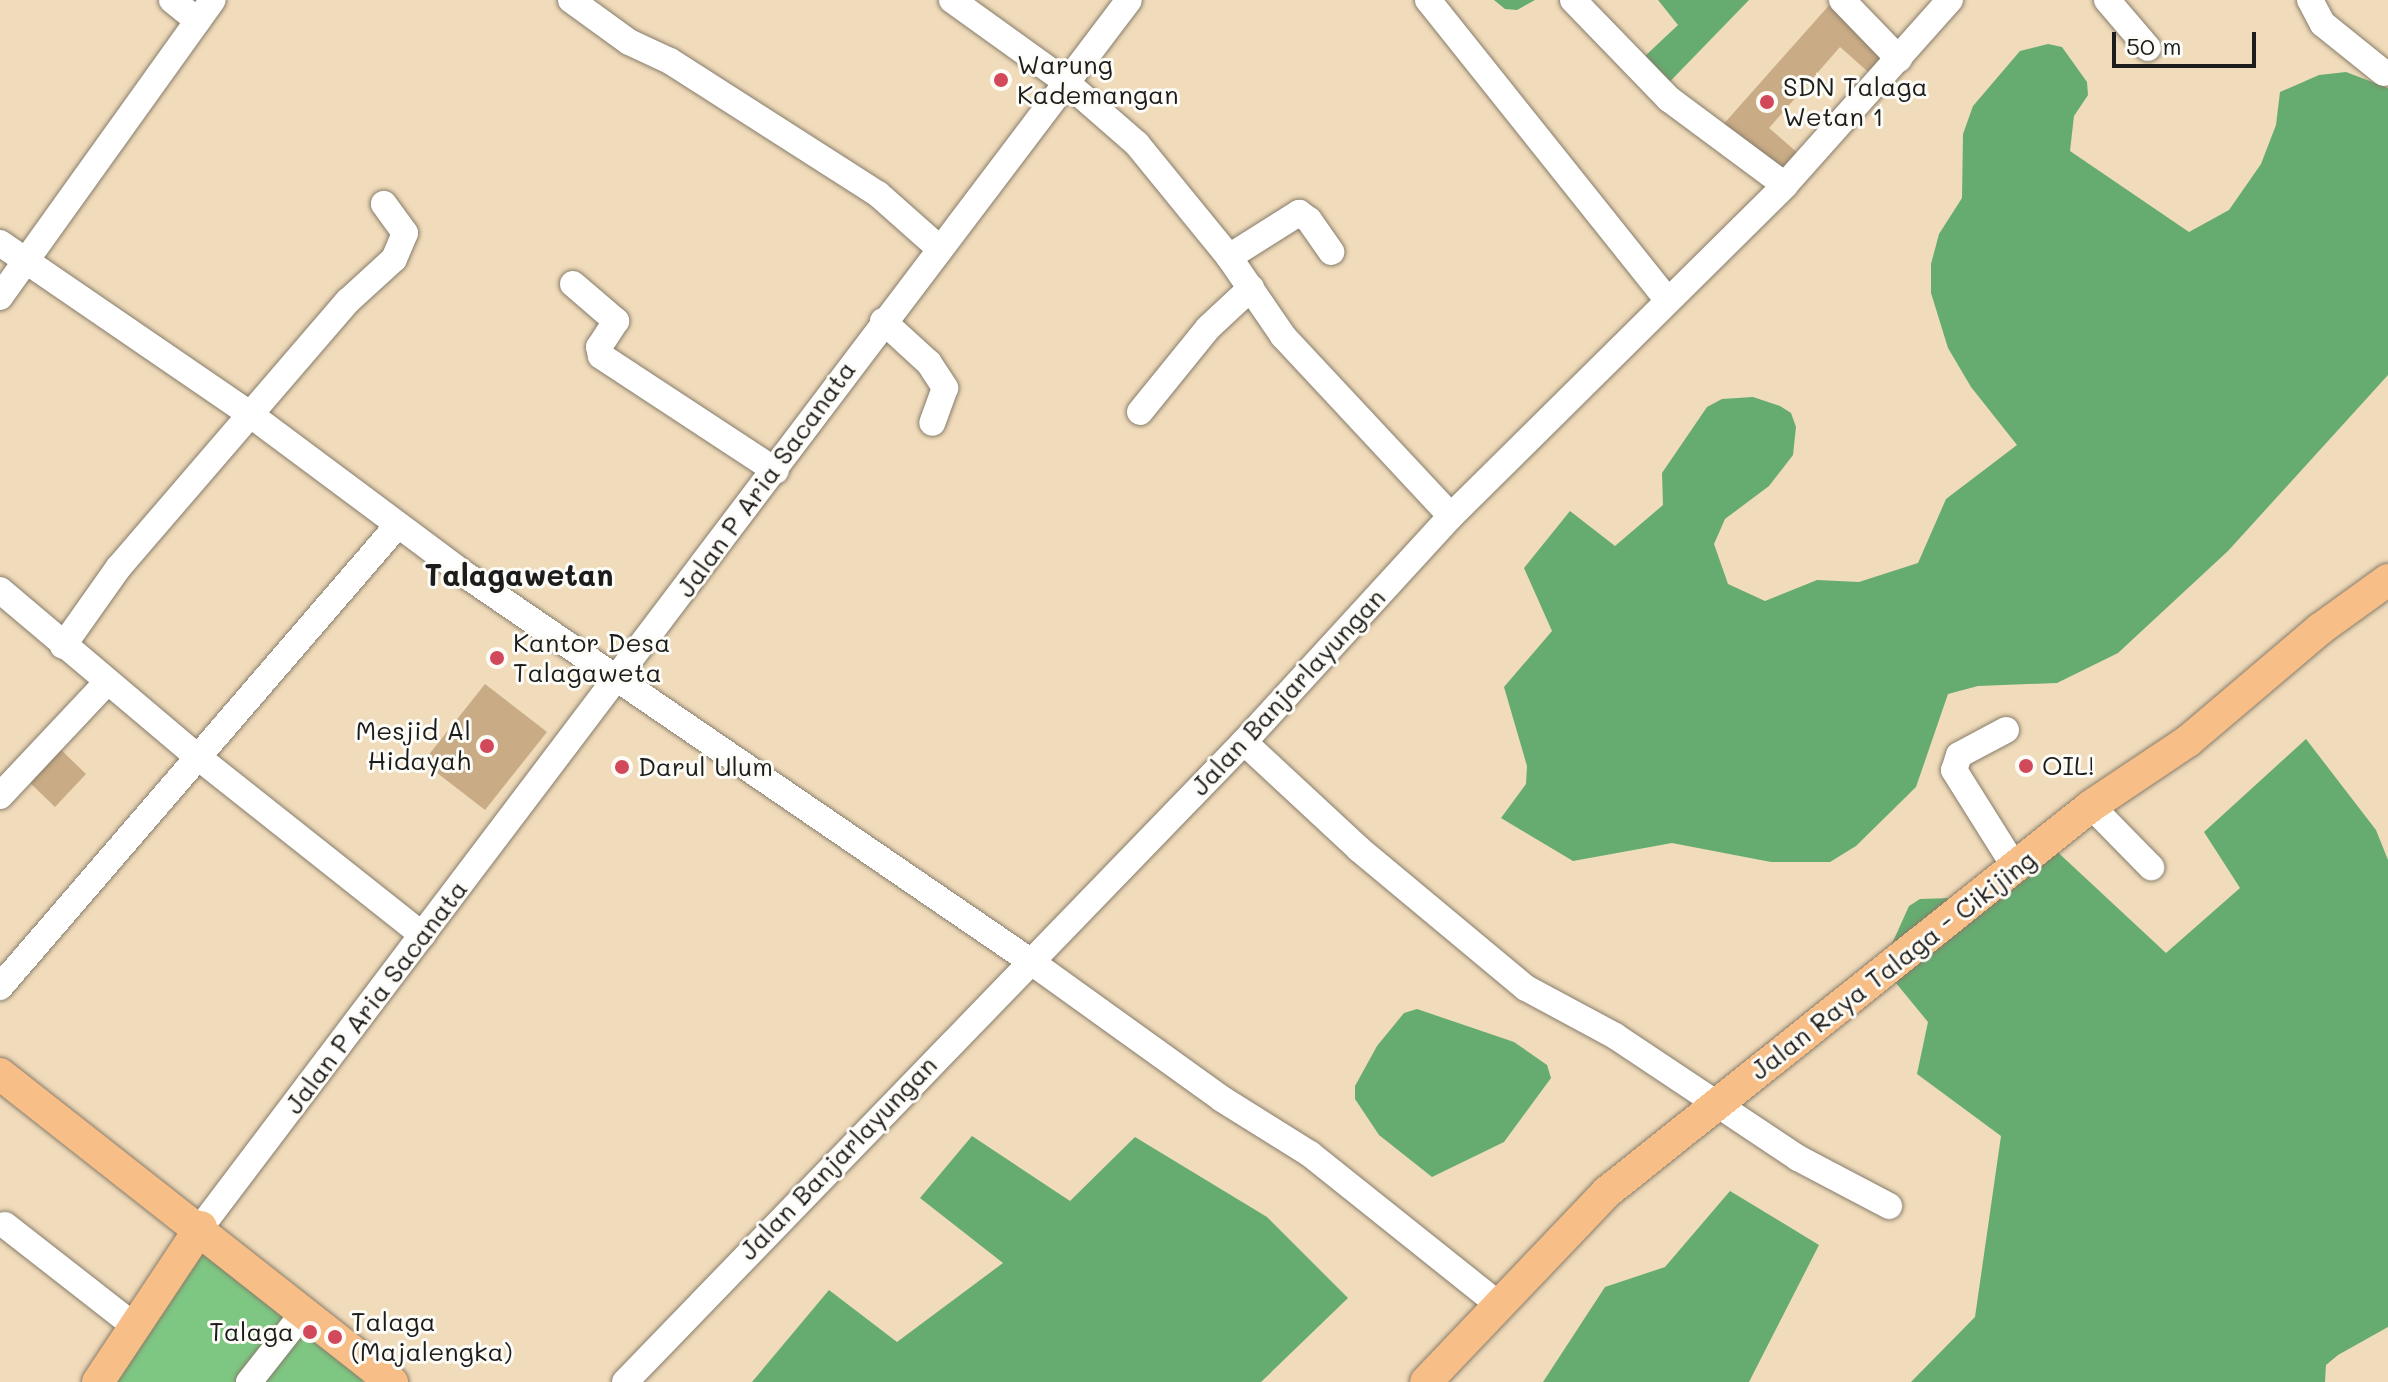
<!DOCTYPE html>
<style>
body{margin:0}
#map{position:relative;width:2388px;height:1382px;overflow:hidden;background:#f0dbba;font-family:Mali,sans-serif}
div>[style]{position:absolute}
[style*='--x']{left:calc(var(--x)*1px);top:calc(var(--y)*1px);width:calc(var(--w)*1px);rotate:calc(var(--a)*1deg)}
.green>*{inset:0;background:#7ec783}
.forest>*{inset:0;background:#66ac71}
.building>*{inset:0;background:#c9ac86}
.roads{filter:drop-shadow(0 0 2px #867c6b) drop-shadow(0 0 2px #867c6b)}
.minor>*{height:26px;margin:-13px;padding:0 13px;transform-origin:13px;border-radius:13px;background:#fff}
.major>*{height:32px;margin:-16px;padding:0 16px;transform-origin:16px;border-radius:16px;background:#f7be87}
.dots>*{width:22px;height:22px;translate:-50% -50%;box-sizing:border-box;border:4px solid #fdfcf7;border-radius:50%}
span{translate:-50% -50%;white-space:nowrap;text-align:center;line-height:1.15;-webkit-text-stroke:6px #fdfcf7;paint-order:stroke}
.poi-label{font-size:26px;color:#1c1c1c}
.left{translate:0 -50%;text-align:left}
.right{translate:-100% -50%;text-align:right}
.street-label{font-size:26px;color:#1c1c1c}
.quarter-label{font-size:30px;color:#1c1c1c;font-weight:700}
.scale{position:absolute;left:2112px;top:32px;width:144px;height:36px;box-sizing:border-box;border:4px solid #1c1c1c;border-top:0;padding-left:10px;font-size:24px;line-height:28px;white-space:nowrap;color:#1c1c1c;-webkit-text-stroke:6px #fdfcf7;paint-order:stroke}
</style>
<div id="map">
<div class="green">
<div style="clip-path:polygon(203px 1233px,364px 1380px,362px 1382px,85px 1382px)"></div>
</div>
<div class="forest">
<div style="clip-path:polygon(1494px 0,1535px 0,1517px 10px,1505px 9px)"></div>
<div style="clip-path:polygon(1658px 0,1749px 0,1653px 99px,1627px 73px,1678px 25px)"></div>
<div style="clip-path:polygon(2048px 44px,2062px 47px,2087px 82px,2088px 95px,2074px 116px,2070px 151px,2189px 232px,2229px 210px,2261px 164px,2276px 125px,2280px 92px,2319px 75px,2346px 72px,2388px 88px,2388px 375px,2228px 551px,2118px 653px,2057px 683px,1978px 686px,1948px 694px,1916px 787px,1856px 846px,1830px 862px,1771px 862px,1672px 843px,1573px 861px,1501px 818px,1526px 784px,1527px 766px,1504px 687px,1552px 631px,1524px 568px,1570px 511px,1615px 546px,1663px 505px,1662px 473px,1707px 407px,1722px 399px,1753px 397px,1780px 406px,1791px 413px,1796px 427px,1793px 455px,1769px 486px,1725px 519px,1714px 544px,1728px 584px,1765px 601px,1817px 580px,1859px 582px,1918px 563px,1946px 499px,2017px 445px,1971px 387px,1948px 348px,1931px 293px,1931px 264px,1939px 234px,1962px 198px,1963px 134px,1973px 106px,2020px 51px)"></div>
<div style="clip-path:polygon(2306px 739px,2376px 830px,2388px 860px,2388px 1327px,2338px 1355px,2326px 1365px,2325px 1382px,1911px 1382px,1975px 1317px,2001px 1136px,1917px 1074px,1928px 1022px,1882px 966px,1909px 906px,1920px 899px,1984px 897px,2050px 845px,2166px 953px,2240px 888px,2204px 832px)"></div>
<div style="clip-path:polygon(1417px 1009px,1514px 1042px,1547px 1065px,1551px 1078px,1504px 1142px,1432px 1177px,1379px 1135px,1355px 1099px,1355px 1086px,1377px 1046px,1404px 1013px)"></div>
<div style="clip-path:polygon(972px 1136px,1070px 1201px,1135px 1137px,1267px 1217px,1348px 1298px,1261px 1382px,752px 1382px,829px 1290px,897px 1342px,1003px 1263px,920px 1198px)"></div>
<div style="clip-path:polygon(1730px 1191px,1819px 1245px,1749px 1382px,1543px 1382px,1605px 1287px,1665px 1267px)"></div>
</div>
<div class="building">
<div style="clip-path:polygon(1832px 2px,1893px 56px,1875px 78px,1840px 47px,1769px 128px,1799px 154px,1778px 178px,1721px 127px)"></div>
<div style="clip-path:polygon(485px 684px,547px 732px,485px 810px,423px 762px)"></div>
<div style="clip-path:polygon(55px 744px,86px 774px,55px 807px,24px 777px)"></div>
</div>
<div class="roads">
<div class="minor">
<div style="--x:172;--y:0;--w:33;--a:39"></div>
<div style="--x:571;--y:0;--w:72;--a:35.9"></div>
<div style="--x:629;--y:42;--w:45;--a:24.9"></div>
<div style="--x:670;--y:61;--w:247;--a:32.6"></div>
<div style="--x:878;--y:194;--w:81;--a:41.5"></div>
<div style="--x:952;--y:0;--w:140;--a:35.7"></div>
<div style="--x:1066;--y:82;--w:94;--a:41.1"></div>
<div style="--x:1137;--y:144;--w:146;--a:50.8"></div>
<div style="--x:1229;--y:257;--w:96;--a:55.6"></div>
<div style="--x:1283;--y:336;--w:246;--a:47"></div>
<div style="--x:1428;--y:0;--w:381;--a:51.4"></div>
<div style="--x:1573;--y:0;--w:138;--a:45.9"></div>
<div style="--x:1669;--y:99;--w:144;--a:36.6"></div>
<div style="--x:1842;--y:0;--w:82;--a:46"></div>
<div style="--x:2107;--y:0;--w:63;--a:49.5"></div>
<div style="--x:2310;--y:0;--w:27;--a:62"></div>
<div style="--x:2323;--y:24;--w:78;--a:38.8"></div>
<div style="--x:0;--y:243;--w:304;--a:34.4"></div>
<div style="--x:251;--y:415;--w:273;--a:36.7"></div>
<div style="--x:470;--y:578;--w:678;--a:34.37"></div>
<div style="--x:1030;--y:961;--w:236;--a:35.7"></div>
<div style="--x:1222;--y:1099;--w:104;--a:32"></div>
<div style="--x:1310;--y:1154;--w:241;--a:38.6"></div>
<div style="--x:1229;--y:257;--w:83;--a:-32.2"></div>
<div style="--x:1299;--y:213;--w:12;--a:35"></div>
<div style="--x:1309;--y:220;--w:39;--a:55"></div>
<div style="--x:573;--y:284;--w:57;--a:40.7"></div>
<div style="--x:616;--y:321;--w:31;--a:123"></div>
<div style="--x:599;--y:347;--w:9;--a:77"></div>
<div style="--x:601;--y:356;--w:209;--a:33.3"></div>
<div style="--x:0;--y:297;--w:365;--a:-54.4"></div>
<div style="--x:883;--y:321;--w:62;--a:42.4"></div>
<div style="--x:929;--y:363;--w:30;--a:57"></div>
<div style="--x:945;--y:388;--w:37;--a:110"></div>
<div style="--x:1140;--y:412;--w:108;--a:-51"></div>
<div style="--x:1208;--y:328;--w:59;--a:-42.9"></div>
<div style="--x:0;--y:590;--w:248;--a:40.2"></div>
<div style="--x:189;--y:750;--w:298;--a:38.4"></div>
<div style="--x:63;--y:646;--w:97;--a:-54.7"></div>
<div style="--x:119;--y:567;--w:351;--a:-49.3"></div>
<div style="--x:348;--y:301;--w:62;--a:-42.4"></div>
<div style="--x:394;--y:259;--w:28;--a:-67"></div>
<div style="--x:405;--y:233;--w:36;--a:-126"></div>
<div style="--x:2006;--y:730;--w:53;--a:152"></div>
<div style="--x:1959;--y:755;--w:16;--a:108"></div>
<div style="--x:1954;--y:770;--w:117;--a:57.9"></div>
<div style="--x:1244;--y:742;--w:157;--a:42.9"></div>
<div style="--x:1359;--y:849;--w:217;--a:39.8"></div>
<div style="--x:1526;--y:988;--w:101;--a:28.3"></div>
<div style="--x:1615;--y:1036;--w:220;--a:33.7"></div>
<div style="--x:1798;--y:1158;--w:103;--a:27.8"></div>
<div style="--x:0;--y:796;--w:156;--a:-46.8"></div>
<div style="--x:2091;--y:806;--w:86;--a:45.5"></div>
<div style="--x:0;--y:987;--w:608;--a:-49.27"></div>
<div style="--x:5;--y:1225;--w:167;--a:38"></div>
<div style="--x:201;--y:1227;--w:1538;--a:-52.9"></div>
<div style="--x:249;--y:1382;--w:89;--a:-51.8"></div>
<div style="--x:625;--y:1382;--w:890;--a:-45.96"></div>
<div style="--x:1244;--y:742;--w:306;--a:-47.5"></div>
<div style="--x:1451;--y:516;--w:470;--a:-44.7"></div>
<div style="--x:1785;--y:185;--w:248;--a:-48.3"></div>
</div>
<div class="major">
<div style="--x:0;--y:1074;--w:499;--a:38.2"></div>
<div style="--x:98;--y:1382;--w:186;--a:-56.4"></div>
<div style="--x:1426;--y:1382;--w:262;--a:-46.4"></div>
<div style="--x:1607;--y:1192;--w:619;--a:-38.57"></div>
<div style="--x:2091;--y:806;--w:117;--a:-33.8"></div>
<div style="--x:2188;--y:741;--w:173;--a:-40.3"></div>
<div style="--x:2320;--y:629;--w:84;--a:-35.8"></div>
</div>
</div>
<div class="dots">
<div style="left:1001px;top:80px;background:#d1495b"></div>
<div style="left:1767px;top:102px;background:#d1495b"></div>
<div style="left:497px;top:658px;background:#d1495b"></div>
<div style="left:487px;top:746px;background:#d1495b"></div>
<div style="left:2026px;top:766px;background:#d1495b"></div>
<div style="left:622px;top:767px;background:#d1495b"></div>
<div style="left:310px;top:1332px;background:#d1495b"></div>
<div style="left:335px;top:1337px;background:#d1495b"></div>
</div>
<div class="poi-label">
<span class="left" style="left:1017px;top:80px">Warung<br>Kademangan</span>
<span class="left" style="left:1783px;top:102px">SDN Talaga<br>Wetan 1</span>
<span class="left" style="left:513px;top:658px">Kantor Desa<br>Talagaweta</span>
<span class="right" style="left:471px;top:746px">Mesjid Al<br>Hidayah</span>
<span class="left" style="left:2042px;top:766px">OIL!</span>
<span class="left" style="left:638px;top:767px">Darul Ulum</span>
<span class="left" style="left:351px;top:1337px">Talaga<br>(Majalengka)</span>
<span class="right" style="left:294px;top:1332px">Talaga</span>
</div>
<div class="street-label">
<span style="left:766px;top:479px;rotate:-54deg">Jalan P Aria Sacanata</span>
<span style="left:1288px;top:692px;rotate:-47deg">Jalan Banjarlayungan</span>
<span style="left:1893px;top:965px;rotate:-38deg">Jalan Raya Talaga - Cikijing</span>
<span style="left:376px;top:997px;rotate:-53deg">Jalan P Aria Sacanata</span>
<span style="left:838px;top:1158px;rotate:-46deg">Jalan Banjarlayungan</span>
</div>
<div class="quarter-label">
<span style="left:519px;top:574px">Talagawetan</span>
</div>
<div class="scale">50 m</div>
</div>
